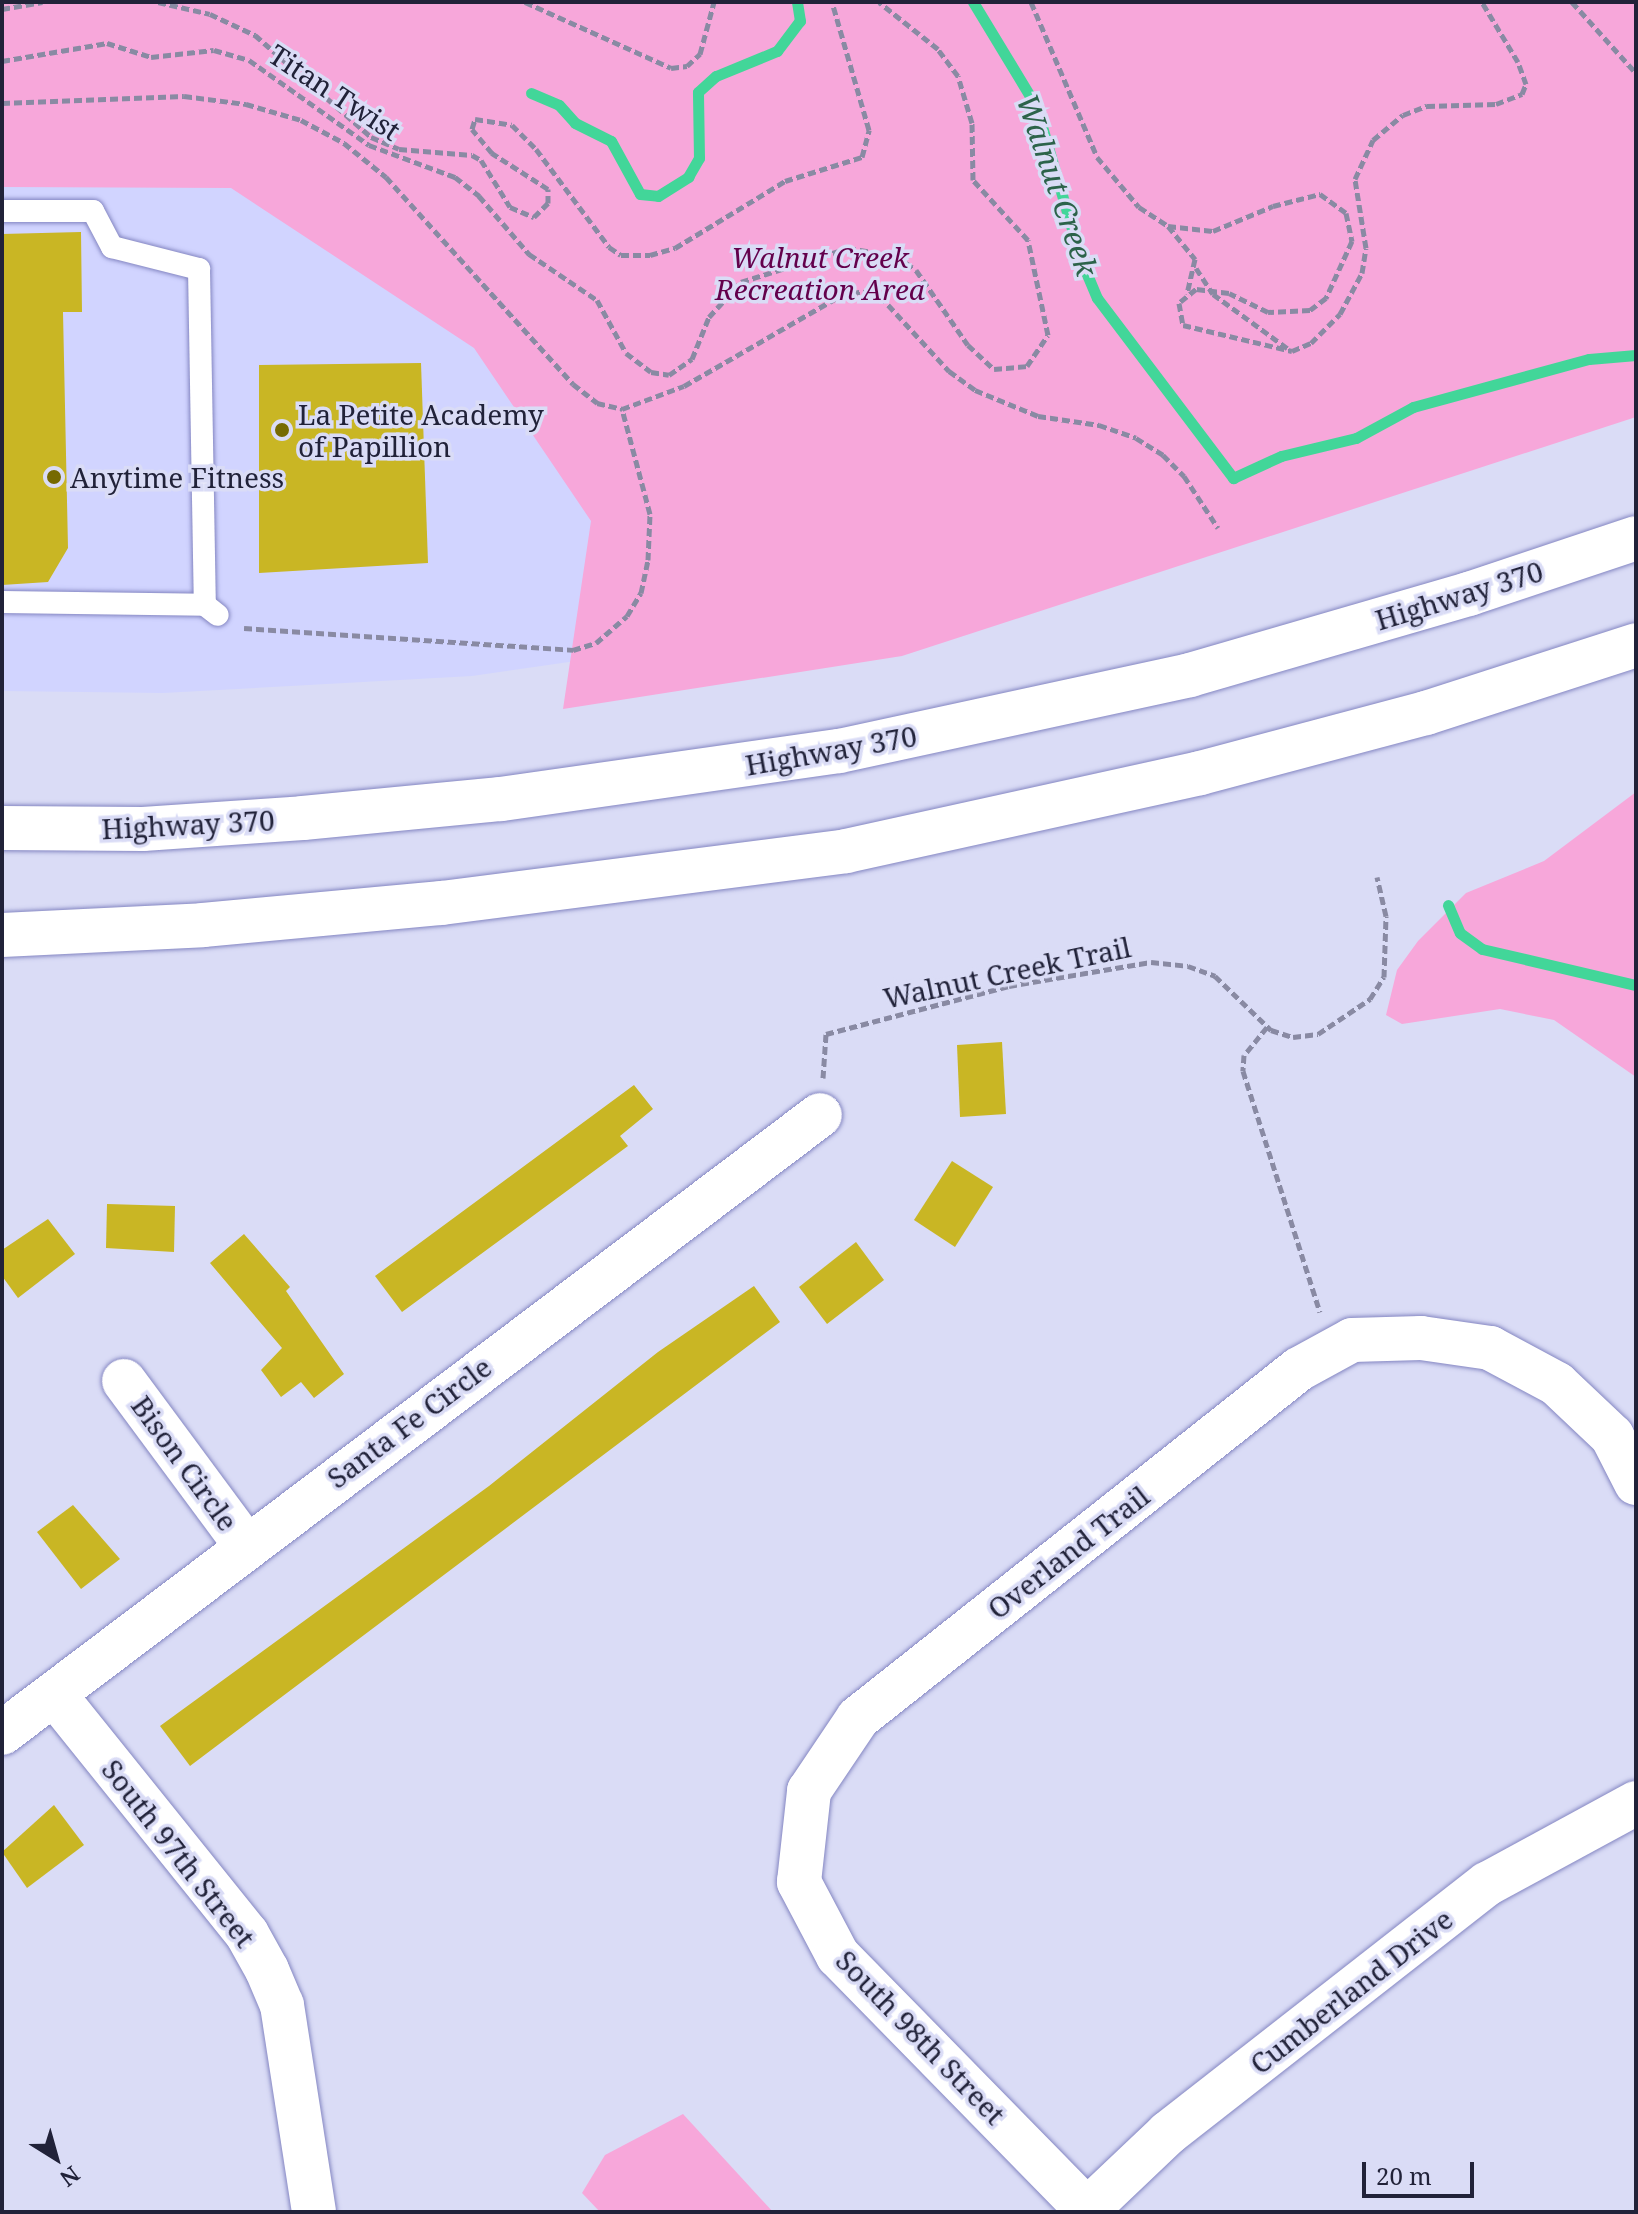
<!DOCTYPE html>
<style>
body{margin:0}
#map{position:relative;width:1638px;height:2214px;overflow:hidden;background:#dadcf6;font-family:"Noto Serif",serif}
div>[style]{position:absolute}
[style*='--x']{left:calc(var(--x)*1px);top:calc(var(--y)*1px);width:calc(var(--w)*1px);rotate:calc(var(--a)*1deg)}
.built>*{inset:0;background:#d1d4ff}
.green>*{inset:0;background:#f7a7da}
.stream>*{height:11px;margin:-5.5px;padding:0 5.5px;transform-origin:5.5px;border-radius:5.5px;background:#42d699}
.building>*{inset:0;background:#c9b624}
.path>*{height:5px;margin-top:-2.5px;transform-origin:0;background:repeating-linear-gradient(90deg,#898aa3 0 8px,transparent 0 12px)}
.roads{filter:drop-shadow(0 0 2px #8486c2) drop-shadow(0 0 2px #8486c2)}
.lane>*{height:22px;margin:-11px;padding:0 11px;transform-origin:11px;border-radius:11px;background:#fff}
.street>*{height:44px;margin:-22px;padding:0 22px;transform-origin:22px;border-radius:22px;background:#fff}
.highway>*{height:44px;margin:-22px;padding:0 22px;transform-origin:22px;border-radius:22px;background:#fff}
.dots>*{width:22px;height:22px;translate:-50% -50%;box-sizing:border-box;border:4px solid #dadcf6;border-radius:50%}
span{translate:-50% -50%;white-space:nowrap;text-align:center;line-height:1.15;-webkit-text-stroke:7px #dadcf6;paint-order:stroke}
.street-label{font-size:28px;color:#212239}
.park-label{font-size:28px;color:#63004c;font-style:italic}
.poi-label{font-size:28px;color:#212239}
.left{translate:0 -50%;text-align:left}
.water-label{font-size:30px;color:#2c634a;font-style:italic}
.frame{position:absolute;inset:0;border:4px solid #212239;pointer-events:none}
.north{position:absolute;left:16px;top:2118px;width:80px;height:80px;-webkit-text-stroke:6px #dadcf6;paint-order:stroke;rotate:143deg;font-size:22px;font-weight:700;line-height:32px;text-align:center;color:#212239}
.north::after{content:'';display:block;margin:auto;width:28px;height:36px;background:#212239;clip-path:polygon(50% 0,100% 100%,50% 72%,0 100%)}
.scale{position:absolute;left:1362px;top:2162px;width:112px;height:36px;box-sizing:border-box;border:4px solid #212239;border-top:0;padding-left:10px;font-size:24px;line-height:28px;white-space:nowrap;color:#212239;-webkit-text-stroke:6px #dadcf6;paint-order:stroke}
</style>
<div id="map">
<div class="built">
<div style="clip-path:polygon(223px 113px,784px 631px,472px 676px,163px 693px,2px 691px,2px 119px)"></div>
</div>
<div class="green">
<div style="clip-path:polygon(2px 2px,1636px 2px,1636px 417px,902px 656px,563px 709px,591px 521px,474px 348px,231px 188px,2px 187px)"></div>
<div style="clip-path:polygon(1636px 792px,1636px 1077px,1554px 1020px,1500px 1009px,1402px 1024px,1386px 1015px,1397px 970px,1418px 941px,1466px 893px,1544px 861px)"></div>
<div style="clip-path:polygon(683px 2114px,773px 2212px,600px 2212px,582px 2193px,605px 2155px)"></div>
</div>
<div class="stream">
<div style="--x:973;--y:2;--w:122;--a:58.8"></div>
<div style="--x:1036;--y:106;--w:160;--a:73.7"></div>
<div style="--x:1081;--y:260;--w:41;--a:67.2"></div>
<div style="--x:1097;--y:298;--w:226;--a:52.9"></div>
<div style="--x:1233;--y:478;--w:53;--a:-24.6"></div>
<div style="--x:1281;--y:456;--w:77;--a:-13.5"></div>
<div style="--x:1356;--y:438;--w:65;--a:-28.5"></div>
<div style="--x:1413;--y:407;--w:182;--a:-15.3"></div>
<div style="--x:1589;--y:359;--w:47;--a:-4.9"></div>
<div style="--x:531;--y:93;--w:30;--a:23"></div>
<div style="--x:559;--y:105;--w:24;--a:48"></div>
<div style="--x:575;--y:123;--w:40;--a:26.6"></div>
<div style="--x:611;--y:141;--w:60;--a:61.3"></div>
<div style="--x:640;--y:194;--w:18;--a:6"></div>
<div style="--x:658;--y:196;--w:36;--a:-32"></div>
<div style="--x:688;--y:177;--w:22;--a:-60"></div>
<div style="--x:699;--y:158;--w:66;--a:-90.9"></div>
<div style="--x:698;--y:92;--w:24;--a:-42"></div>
<div style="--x:716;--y:76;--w:66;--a:-22.3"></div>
<div style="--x:777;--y:51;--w:38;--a:-53"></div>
<div style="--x:800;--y:21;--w:19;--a:-99"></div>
<div style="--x:1448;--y:905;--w:30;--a:67"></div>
<div style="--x:1460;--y:933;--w:27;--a:36"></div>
<div style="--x:1482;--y:949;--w:158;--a:13.2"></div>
</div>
<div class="building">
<div style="clip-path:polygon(81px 232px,82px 312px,63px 312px,68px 548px,48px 582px,2px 585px,2px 234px)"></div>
<div style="clip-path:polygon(421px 363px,428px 563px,259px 573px,259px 365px)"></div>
<div style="clip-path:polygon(1002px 1042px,1006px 1114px,960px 1117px,957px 1045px)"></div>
<div style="clip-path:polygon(634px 1085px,653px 1109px,620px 1136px,628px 1146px,402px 1312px,375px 1276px)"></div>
<div style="clip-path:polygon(952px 1161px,993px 1187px,955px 1247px,914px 1220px)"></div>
<div style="clip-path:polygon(107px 1204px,175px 1206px,174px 1252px,106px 1248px)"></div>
<div style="clip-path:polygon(48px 1219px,75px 1254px,18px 1298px,2px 1276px,2px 1250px)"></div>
<div style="clip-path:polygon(244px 1234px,290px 1287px,286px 1291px,344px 1374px,314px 1398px,301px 1382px,281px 1397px,261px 1370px,282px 1348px,210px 1263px)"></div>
<div style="clip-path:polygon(856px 1242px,884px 1280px,827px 1324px,799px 1287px)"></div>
<div style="clip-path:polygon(754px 1286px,780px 1322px,190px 1766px,160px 1726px,489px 1486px,658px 1352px)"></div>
<div style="clip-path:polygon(73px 1505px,120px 1559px,81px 1589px,37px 1532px)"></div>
<div style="clip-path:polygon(54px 1805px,84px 1845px,27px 1888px,2px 1852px)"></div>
</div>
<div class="path">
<div style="--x:158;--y:2;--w:53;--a:13"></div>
<div style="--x:210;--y:14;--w:50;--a:25"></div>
<div style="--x:255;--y:35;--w:154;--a:41.3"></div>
<div style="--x:371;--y:137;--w:30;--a:23"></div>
<div style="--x:399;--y:149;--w:73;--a:4.7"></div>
<div style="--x:472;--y:155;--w:10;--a:29"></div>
<div style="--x:481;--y:160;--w:55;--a:58.3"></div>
<div style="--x:510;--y:207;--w:26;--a:23"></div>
<div style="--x:534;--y:217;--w:20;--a:-45"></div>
<div style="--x:548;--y:203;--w:14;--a:-90"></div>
<div style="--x:548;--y:189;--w:67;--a:-147.3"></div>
<div style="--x:492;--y:153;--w:31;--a:-130"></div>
<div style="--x:472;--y:129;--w:10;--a:-73"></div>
<div style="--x:475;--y:119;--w:37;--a:9"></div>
<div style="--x:512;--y:125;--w:34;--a:45"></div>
<div style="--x:536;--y:149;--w:122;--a:53.3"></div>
<div style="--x:609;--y:247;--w:14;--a:34"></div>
<div style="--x:621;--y:255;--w:29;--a:0"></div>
<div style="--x:650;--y:255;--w:26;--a:-16"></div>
<div style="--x:675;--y:248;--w:129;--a:-31.3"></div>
<div style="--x:785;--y:181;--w:81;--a:-17.3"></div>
<div style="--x:862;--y:157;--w:28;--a:-75"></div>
<div style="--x:869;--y:130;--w:133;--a:-106.1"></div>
<div style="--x:525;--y:2;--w:160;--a:24.3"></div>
<div style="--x:671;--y:68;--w:16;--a:-7"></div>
<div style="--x:687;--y:66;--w:18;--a:-43"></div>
<div style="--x:700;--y:54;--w:54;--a:-74.9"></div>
<div style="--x:1031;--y:2;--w:168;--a:66.9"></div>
<div style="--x:1097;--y:157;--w:65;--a:50"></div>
<div style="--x:1139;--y:207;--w:35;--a:33"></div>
<div style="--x:1168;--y:226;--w:45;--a:6.3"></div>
<div style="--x:1213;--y:231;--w:65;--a:-22.6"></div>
<div style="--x:1273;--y:206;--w:49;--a:-14.3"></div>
<div style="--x:1320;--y:194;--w:32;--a:36"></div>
<div style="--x:1346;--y:213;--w:29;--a:78"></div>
<div style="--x:1352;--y:241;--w:63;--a:114.5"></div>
<div style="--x:1326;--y:298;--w:20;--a:143"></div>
<div style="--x:1310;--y:310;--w:42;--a:177.3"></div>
<div style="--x:1268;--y:312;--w:43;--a:-154"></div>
<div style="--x:1229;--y:293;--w:33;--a:-173"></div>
<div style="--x:1196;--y:289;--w:22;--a:141"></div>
<div style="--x:1179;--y:303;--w:22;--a:80"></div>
<div style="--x:1183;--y:325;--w:112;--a:13.4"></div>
<div style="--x:1292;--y:351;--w:21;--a:-23"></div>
<div style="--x:1311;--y:343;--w:41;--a:-45"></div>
<div style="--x:1340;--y:314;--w:47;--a:-61.8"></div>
<div style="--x:1362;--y:273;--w:25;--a:-81"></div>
<div style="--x:1366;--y:248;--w:70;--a:-99.1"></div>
<div style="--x:1355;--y:179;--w:43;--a:-65.2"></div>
<div style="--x:1373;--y:140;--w:39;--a:-40"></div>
<div style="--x:1403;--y:115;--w:26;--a:-21"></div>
<div style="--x:1427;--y:106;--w:69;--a:-1.7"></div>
<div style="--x:1496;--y:104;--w:28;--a:-21"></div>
<div style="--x:1522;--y:94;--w:11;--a:-68"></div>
<div style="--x:1526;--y:84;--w:23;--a:-110"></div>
<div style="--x:1518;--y:62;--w:70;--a:-121"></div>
<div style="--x:1572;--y:2;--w:96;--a:48"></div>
<div style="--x:2;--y:9;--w:41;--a:-9.9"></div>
<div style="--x:2;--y:61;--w:107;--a:-9.7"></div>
<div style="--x:107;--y:43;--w:46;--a:17.7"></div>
<div style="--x:151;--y:57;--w:63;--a:-6.3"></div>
<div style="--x:214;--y:50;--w:36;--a:16"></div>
<div style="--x:249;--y:60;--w:147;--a:35.3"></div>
<div style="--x:369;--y:145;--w:92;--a:20.4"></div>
<div style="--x:455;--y:177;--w:31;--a:38"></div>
<div style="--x:479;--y:196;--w:77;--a:49.2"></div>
<div style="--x:529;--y:254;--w:82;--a:34.1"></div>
<div style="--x:597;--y:300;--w:60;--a:61.3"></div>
<div style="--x:626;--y:353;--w:31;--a:37"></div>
<div style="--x:651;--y:372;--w:18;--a:9"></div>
<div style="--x:669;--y:375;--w:28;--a:-35"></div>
<div style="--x:692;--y:359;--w:45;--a:-68"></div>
<div style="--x:709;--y:317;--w:47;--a:-47.6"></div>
<div style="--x:741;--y:282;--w:112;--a:-17.6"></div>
<div style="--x:848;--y:248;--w:49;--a:9.5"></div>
<div style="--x:896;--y:256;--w:24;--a:35"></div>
<div style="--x:916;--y:270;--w:91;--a:55.3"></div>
<div style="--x:968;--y:345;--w:35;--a:43"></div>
<div style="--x:994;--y:369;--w:33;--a:-5"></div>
<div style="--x:1027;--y:366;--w:37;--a:-56"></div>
<div style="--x:1048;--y:335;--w:97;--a:-101.9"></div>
<div style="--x:1028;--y:240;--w:81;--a:-132.5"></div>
<div style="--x:973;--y:180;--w:57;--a:-91"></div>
<div style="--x:972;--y:123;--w:49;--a:-106.6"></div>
<div style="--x:958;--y:76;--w:34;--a:-127"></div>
<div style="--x:938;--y:49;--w:75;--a:-141.5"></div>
<div style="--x:2;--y:103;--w:182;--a:-2.2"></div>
<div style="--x:184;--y:96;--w:63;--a:7.4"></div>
<div style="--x:246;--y:104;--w:57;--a:16.2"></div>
<div style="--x:301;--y:120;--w:49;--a:28.1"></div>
<div style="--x:344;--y:143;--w:54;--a:39"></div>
<div style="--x:386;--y:177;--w:279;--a:47.9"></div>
<div style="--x:573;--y:384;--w:31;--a:38"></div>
<div style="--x:597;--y:403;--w:26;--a:13"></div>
<div style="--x:622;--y:409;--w:66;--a:-20.4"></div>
<div style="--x:684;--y:386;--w:180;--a:-30"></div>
<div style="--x:840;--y:296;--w:24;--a:-12"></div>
<div style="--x:863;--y:291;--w:18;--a:16"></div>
<div style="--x:880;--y:296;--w:102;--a:47.4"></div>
<div style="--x:949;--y:371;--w:32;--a:36"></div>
<div style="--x:975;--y:390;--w:68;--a:22.4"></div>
<div style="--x:1038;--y:416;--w:62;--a:8.4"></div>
<div style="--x:1099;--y:425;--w:39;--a:19"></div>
<div style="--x:1136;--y:438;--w:32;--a:32"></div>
<div style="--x:1163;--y:455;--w:30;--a:45"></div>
<div style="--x:1184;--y:476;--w:62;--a:56.8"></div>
<div style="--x:1168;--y:226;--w:43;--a:50.7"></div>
<div style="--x:1195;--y:259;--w:36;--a:103"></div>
<div style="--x:1196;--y:268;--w:31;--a:57"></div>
<div style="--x:1213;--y:294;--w:92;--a:36.1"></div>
<div style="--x:244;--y:628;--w:330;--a:3.8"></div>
<div style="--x:573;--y:650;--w:24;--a:-17"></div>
<div style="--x:596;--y:643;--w:41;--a:-41.1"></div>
<div style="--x:627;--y:616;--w:27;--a:-59"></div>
<div style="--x:641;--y:593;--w:34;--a:-78"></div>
<div style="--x:648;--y:560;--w:46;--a:-87.5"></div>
<div style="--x:650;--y:514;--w:109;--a:-104.9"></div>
<div style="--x:1267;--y:1027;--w:36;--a:129"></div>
<div style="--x:1244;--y:1055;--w:16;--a:94"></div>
<div style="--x:1243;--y:1071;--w:253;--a:72.3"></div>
<div style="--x:823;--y:1078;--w:44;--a:-86.1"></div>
<div style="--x:826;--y:1034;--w:189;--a:-14.7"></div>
<div style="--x:1009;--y:986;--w:144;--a:-9.6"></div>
<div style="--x:1151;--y:962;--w:37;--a:6"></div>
<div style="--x:1188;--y:966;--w:29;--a:20"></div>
<div style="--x:1215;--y:976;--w:78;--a:44"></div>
<div style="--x:1271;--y:1030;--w:23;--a:18"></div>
<div style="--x:1293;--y:1037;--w:25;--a:-7"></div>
<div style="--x:1318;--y:1034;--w:63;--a:-33.9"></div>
<div style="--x:1370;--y:999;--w:26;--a:-58"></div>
<div style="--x:1384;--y:977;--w:61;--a:-88.1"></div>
<div style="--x:1386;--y:916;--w:40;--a:-103"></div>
</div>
<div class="roads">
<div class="lane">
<div style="--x:2;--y:211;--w:91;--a:0"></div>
<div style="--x:93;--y:211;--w:41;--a:62.2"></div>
<div style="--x:112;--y:247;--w:90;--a:14.2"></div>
<div style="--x:199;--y:269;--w:336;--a:89"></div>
<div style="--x:2;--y:602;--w:203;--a:0.8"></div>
<div style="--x:205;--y:605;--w:16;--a:38"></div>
</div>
<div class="street">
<div style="--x:124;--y:1381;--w:205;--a:53.5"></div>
<div style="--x:54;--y:1694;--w:308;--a:51.2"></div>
<div style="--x:247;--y:1934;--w:41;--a:60.9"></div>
<div style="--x:267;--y:1970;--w:38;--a:67"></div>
<div style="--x:282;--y:2005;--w:209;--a:81.2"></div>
<div style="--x:2;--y:1733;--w:1025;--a:-37.07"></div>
<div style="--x:1087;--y:2210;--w:112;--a:-43.5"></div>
<div style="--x:1168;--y:2133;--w:405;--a:-38"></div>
<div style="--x:1487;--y:1884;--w:170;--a:-28.5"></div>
<div style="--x:1089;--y:2212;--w:359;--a:-134.4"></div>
<div style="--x:838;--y:1956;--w:84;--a:-117.8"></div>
<div style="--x:799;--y:1882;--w:92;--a:-83.7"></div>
<div style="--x:809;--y:1791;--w:88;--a:-56.1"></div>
<div style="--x:858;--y:1718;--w:562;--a:-38.36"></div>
<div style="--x:1299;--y:1369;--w:60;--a:-28.7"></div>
<div style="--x:1352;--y:1340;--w:69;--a:-1.7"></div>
<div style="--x:1421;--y:1338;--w:70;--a:8.2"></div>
<div style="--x:1490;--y:1348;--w:76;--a:28.2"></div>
<div style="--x:1557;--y:1384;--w:76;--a:43.4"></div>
<div style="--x:1612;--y:1436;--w:53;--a:62.9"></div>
</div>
<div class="highway">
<div style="--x:2;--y:828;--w:141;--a:0.4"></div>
<div style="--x:143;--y:829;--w:160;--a:-3.9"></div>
<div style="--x:303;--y:818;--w:199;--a:-5.5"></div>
<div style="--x:501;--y:799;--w:341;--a:-8.1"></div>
<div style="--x:839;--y:751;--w:359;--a:-12.2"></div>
<div style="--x:1190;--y:675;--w:291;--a:-16.2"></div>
<div style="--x:1469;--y:594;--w:176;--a:-18.5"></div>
<div style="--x:2;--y:935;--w:201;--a:-2.8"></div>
<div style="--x:203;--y:925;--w:240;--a:-5.3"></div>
<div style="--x:442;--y:903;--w:407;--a:-7.3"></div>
<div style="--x:846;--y:851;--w:362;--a:-12.4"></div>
<div style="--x:1200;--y:773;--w:234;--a:-14.9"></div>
<div style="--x:1426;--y:713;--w:221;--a:-17.9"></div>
</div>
</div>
<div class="dots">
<div style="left:282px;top:430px;background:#766a01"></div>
<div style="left:54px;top:477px;background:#766a01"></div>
</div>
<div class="street-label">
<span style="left:335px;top:92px;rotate:33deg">Titan Twist</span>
<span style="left:1459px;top:595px;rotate:-17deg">Highway 370</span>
<span style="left:831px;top:750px;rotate:-10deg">Highway 370</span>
<span style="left:188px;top:824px;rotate:-3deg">Highway 370</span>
<span style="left:1007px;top:972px;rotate:-12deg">Walnut Creek Trail</span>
<span style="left:409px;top:1422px;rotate:-37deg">Santa Fe Circle</span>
<span style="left:185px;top:1463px;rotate:54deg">Bison Circle</span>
<span style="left:1068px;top:1552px;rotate:-38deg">Overland Trail</span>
<span style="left:179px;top:1853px;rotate:52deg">South 97th Street</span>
<span style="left:1351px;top:1991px;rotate:-38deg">Cumberland Drive</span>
<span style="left:921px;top:2037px;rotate:46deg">South 98th Street</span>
</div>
<div class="park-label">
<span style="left:820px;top:273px">Walnut Creek<br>Recreation Area</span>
</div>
<div class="poi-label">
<span class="left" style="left:298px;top:430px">La Petite Academy<br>of Papillion</span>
<span class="left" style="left:70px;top:477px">Anytime Fitness</span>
</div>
<div class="water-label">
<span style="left:1057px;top:185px;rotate:71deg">Walnut Creek</span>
</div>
<div class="frame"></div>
<div class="north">N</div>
<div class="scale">20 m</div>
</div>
